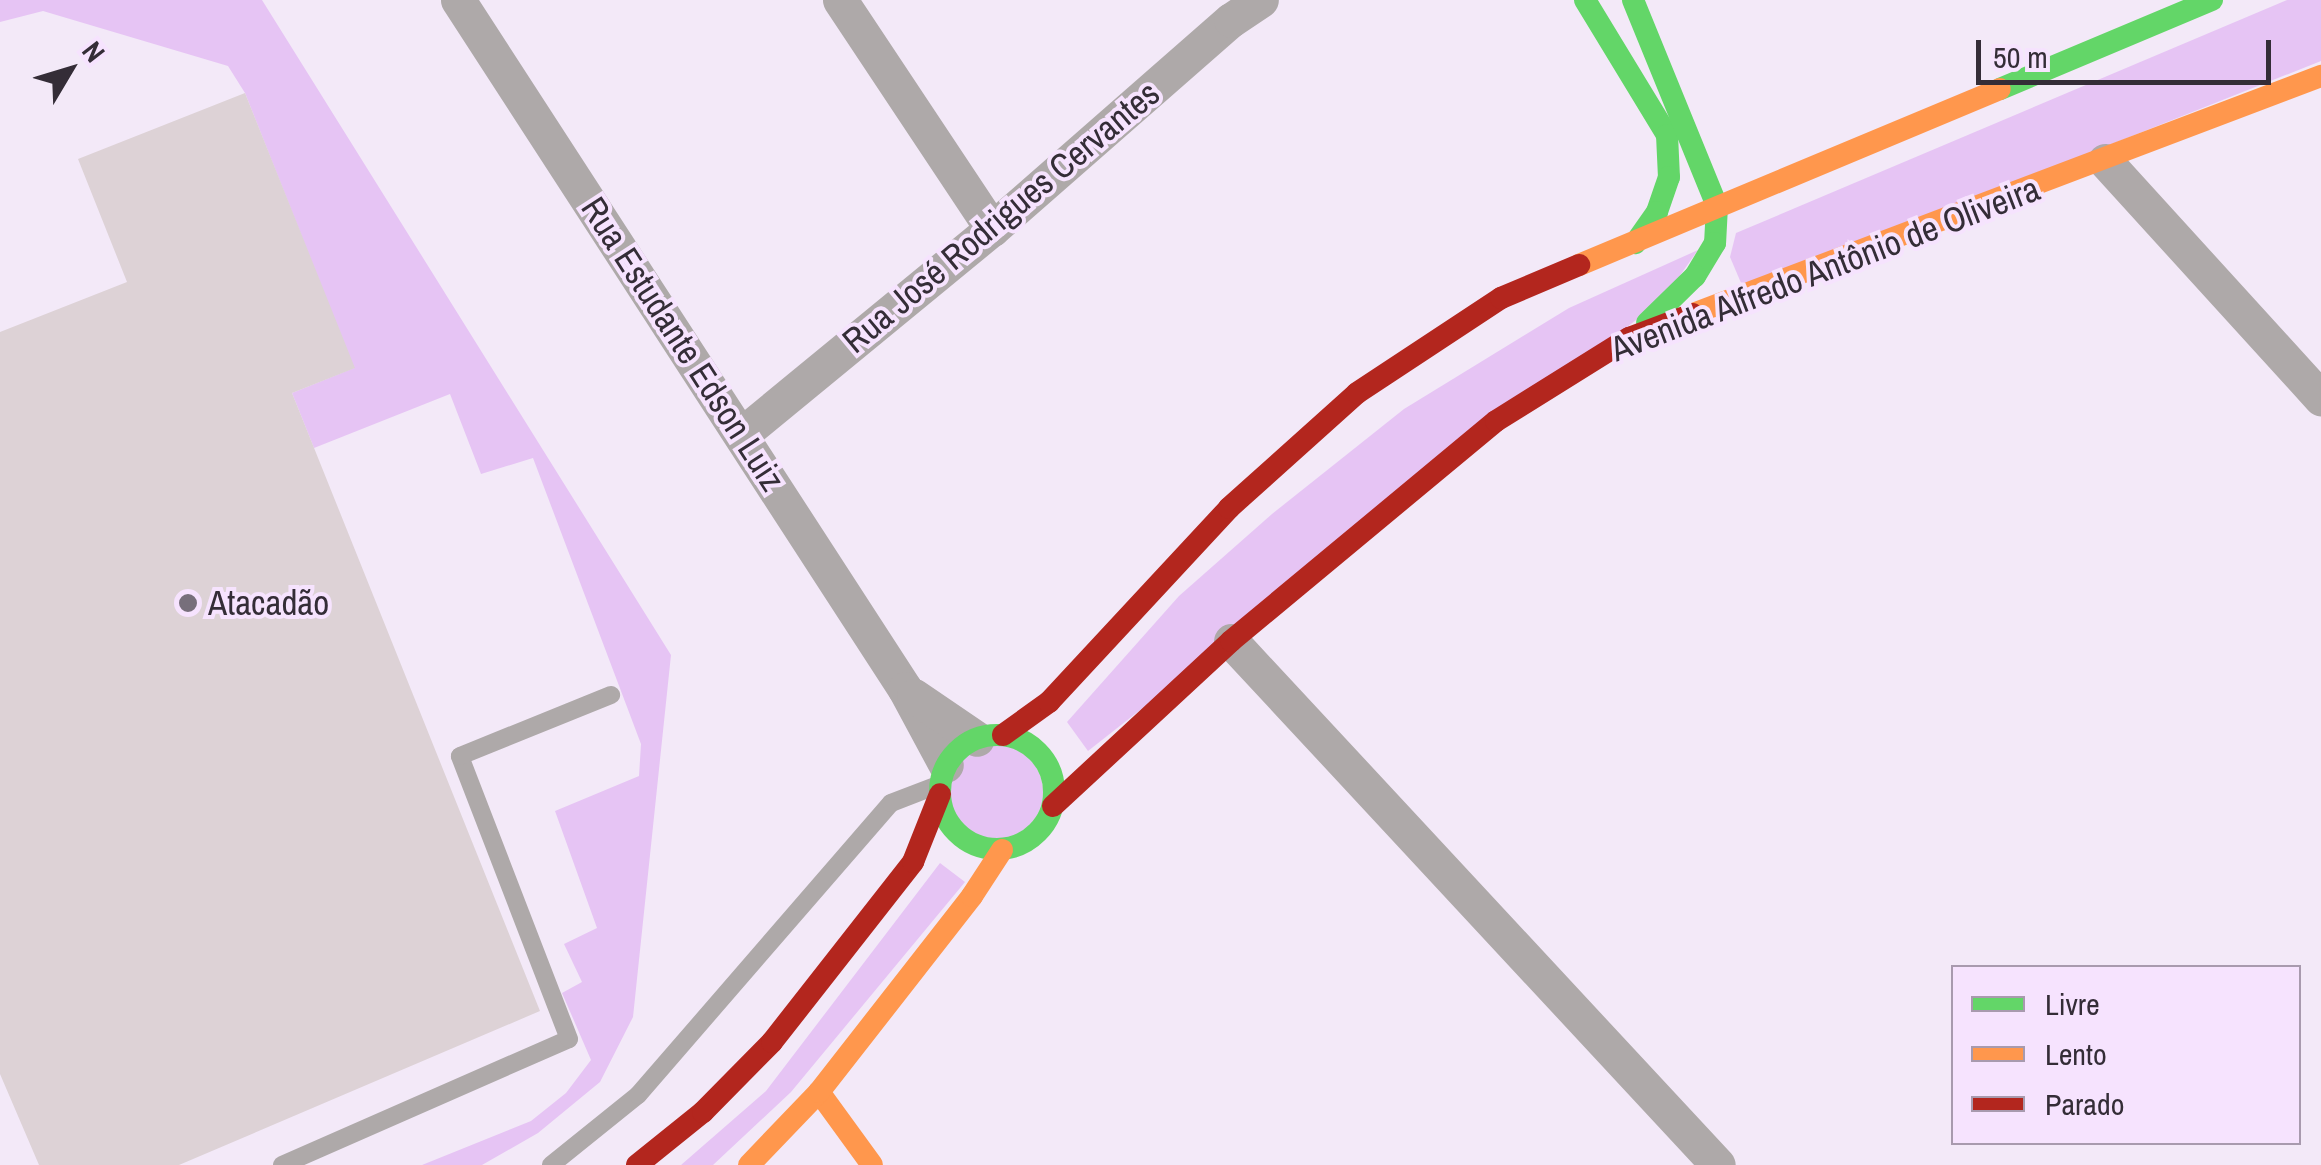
<!DOCTYPE html>
<meta charset="utf-8">
<style>
body{margin:0}
#map{position:relative;width:2321px;height:1165px;overflow:hidden;background:#f3e9f8;font-family:"Archivo Narrow",sans-serif}
div>[style]{position:absolute}
[style*='--x']{left:calc(var(--x)*1px);top:calc(var(--y)*1px);width:calc(var(--w)*1px);rotate:calc(var(--a)*1deg)}
.green>*{inset:0;background:#e6c4f4}
.round{border-radius:50%}
.building>*{inset:0;background:#ddd2d6}
.lane>*{height:18px;margin:-9px;padding:0 9px;transform-origin:9px;border-radius:9px;background:#aea9a9}
.street>*{height:35px;margin:-17.5px;padding:0 17.5px;transform-origin:17.5px;border-radius:17.5px;background:#aea9a9}
.fast>*{height:22px;margin:-11px;padding:0 11px;transform-origin:11px;border-radius:11px;background:#63d668}
.fast>.ring{margin:-11px;padding:0;box-sizing:content-box;background:none;border:22px solid #63d668;border-radius:50%}
.slow>*{height:22px;margin:-11px;padding:0 11px;transform-origin:11px;border-radius:11px;background:#ff974d}
.jam>*{height:22px;margin:-11px;padding:0 11px;transform-origin:11px;border-radius:11px;background:#b3261e}
.dots>*{width:28px;height:28px;translate:-50% -50%;box-sizing:border-box;border:5px solid #f6e3fe;border-radius:50%}
span{translate:-50% -50%;white-space:nowrap;text-align:center;line-height:1.15;-webkit-text-stroke:8px #f6e3fe;paint-order:stroke}
.street-label{font-size:35px;color:#342d37}
.poi-label{font-size:35px;color:#342d37}
.left{translate:0 -50%;text-align:left}
.legend{position:absolute;left:1951px;top:965px;width:350px;height:180px;box-sizing:border-box;background:#f6e3fe;border:2px solid #a89aae;margin:0;padding:12px 18px;list-style:none;font-size:30px;color:#342d37}
.legend li{display:flex;align-items:center;gap:20px;height:50px}
.legend b{width:50px;border:2px solid #a89aae}
.north{position:absolute;left:20px;top:20px;width:100px;height:100px;-webkit-text-stroke:8px #f6e3fe;paint-order:stroke;rotate:52deg;font-size:28px;font-weight:700;line-height:40px;text-align:center;color:#342d37}
.north::after{content:'';display:block;margin:auto;width:35px;height:45px;background:#342d37;clip-path:polygon(50% 0,100% 100%,50% 72%,0 100%)}
.scale{position:absolute;left:1976px;top:40px;width:295px;height:45px;box-sizing:border-box;border:5px solid #342d37;border-top:0;padding-left:12px;font-size:30px;line-height:35px;white-space:nowrap;color:#342d37;-webkit-text-stroke:8px #f6e3fe;paint-order:stroke}
</style>
<div id="map">
<div class="green">
<div style="clip-path:polygon(0 0,262px 0,671px 655px,633px 1017px,600px 1082px,538px 1133px,482px 1165px,422px 1165px,531px 1121px,566px 1093px,591px 1060px,562px 993px,582px 982px,564px 944px,597px 928px,555px 811px,639px 776px,641px 744px,533px 458px,481px 474px,450px 394px,314px 448px,292px 393px,354px 368px,245px 93px,228px 66px,43px 11px,0 22px)"></div>
<div style="clip-path:polygon(2287px 0,2321px 0,2321px 61px,1744px 290px,1730px 257px,1736px 233px)"></div>
<div style="clip-path:polygon(1698px 250px,1664px 298px,1088px 751px,1067px 722px,1179px 596px,1272px 514px,1404px 409px,1569px 308px)"></div>
<div class="round" style="left:949px;top:745px;width:94px;height:94px"></div>
<div style="clip-path:polygon(940px 863px,965px 882px,791px 1092px,713px 1165px,681px 1165px,766px 1091px)"></div>
</div>
<div class="building">
<div style="clip-path:polygon(245px 93px,355px 368px,292px 393px,540px 1011px,179px 1165px,39px 1165px,0 1074px,0 332px,127px 282px,78px 159px)"></div>
</div>
<div class="lane">
<div style="--x:282;--y:1165;--w:313;--a:-23.7"></div>
<div style="--x:569;--y:1039;--w:303;--a:-111.1"></div>
<div style="--x:460;--y:756;--w:163;--a:-22"></div>
<div style="--x:551;--y:1165;--w:112;--a:-38.8"></div>
<div style="--x:638;--y:1095;--w:386;--a:-49.1"></div>
<div style="--x:891;--y:803;--w:47;--a:-21.1"></div>
</div>
<div class="street">
<div style="--x:458;--y:0;--w:821;--a:57.03"></div>
<div style="--x:905;--y:689;--w:86;--a:61.7"></div>
<div style="--x:840;--y:0;--w:275;--a:56.4"></div>
<div style="--x:2105;--y:161;--w:321;--a:47.7"></div>
<div style="--x:742;--y:434;--w:323;--a:-39.4"></div>
<div style="--x:992;--y:229;--w:317;--a:-41.2"></div>
<div style="--x:1231;--y:20;--w:36;--a:-34"></div>
<div style="--x:1231;--y:641;--w:715;--a:47.1"></div>
<div style="--x:914;--y:696;--w:76;--a:34.3"></div>
</div>
<div class="fast">
<div style="--x:1585;--y:0;--w:158;--a:58.7"></div>
<div style="--x:1667;--y:135;--w:42;--a:87.3"></div>
<div style="--x:1669;--y:177;--w:37;--a:109"></div>
<div style="--x:1657;--y:212;--w:38;--a:125"></div>
<div style="--x:1633;--y:0;--w:222;--a:67.8"></div>
<div style="--x:1717;--y:206;--w:37;--a:93"></div>
<div style="--x:1715;--y:243;--w:39;--a:121"></div>
<div style="--x:1695;--y:276;--w:67;--a:135.6"></div>
<div style="--x:2000;--y:89;--w:230;--a:-22.8"></div>
<div class="ring" style="left:940px;top:735px;width:92px;height:92px"></div>
</div>
<div class="slow">
<div style="--x:1579;--y:265;--w:456;--a:-22.7"></div>
<div style="--x:1693;--y:314;--w:672;--a:-20.76"></div>
<div style="--x:819;--y:1092;--w:90;--a:54"></div>
<div style="--x:749;--y:1165;--w:101;--a:-46.2"></div>
<div style="--x:819;--y:1092;--w:249;--a:-52"></div>
<div style="--x:972;--y:896;--w:55;--a:-56.9"></div>
</div>
<div class="jam">
<div style="--x:1003;--y:735;--w:57;--a:-35.7"></div>
<div style="--x:1049;--y:702;--w:265;--a:-47.1"></div>
<div style="--x:1229;--y:508;--w:172;--a:-41.9"></div>
<div style="--x:1357;--y:393;--w:173;--a:-33.4"></div>
<div style="--x:1501;--y:298;--w:85;--a:-22.9"></div>
<div style="--x:1053;--y:806;--w:243;--a:-42.8"></div>
<div style="--x:1231;--y:641;--w:344;--a:-39.7"></div>
<div style="--x:1496;--y:421;--w:157;--a:-32"></div>
<div style="--x:1629;--y:338;--w:68;--a:-20.6"></div>
<div style="--x:637;--y:1165;--w:85;--a:-38.8"></div>
<div style="--x:703;--y:1112;--w:98;--a:-45.4"></div>
<div style="--x:772;--y:1042;--w:229;--a:-51.9"></div>
<div style="--x:913;--y:862;--w:73;--a:-68.3"></div>
</div>
<div class="dots">
<div style="left:188px;top:603px;background:#776f7b"></div>
</div>
<div class="street-label">
<span style="left:1001px;top:217px;rotate:-40deg">Rua José Rodrigues Cervantes</span>
<span style="left:1825px;top:269px;rotate:-21deg">Avenida Alfredo Antônio de Oliveira</span>
<span style="left:683px;top:344px;rotate:57deg">Rua Estudante Edson Luiz</span>
</div>
<div class="poi-label">
<span class="left" style="left:208px;top:603px">Atacadão</span>
</div>
<ul class="legend">
<li><b style="height:12px;background:#63d668"></b>Livre</li>
<li><b style="height:12px;background:#ff974d"></b>Lento</li>
<li><b style="height:12px;background:#b3261e"></b>Parado</li>
</ul>
<div class="north">N</div>
<div class="scale">50 m</div>
</div>
